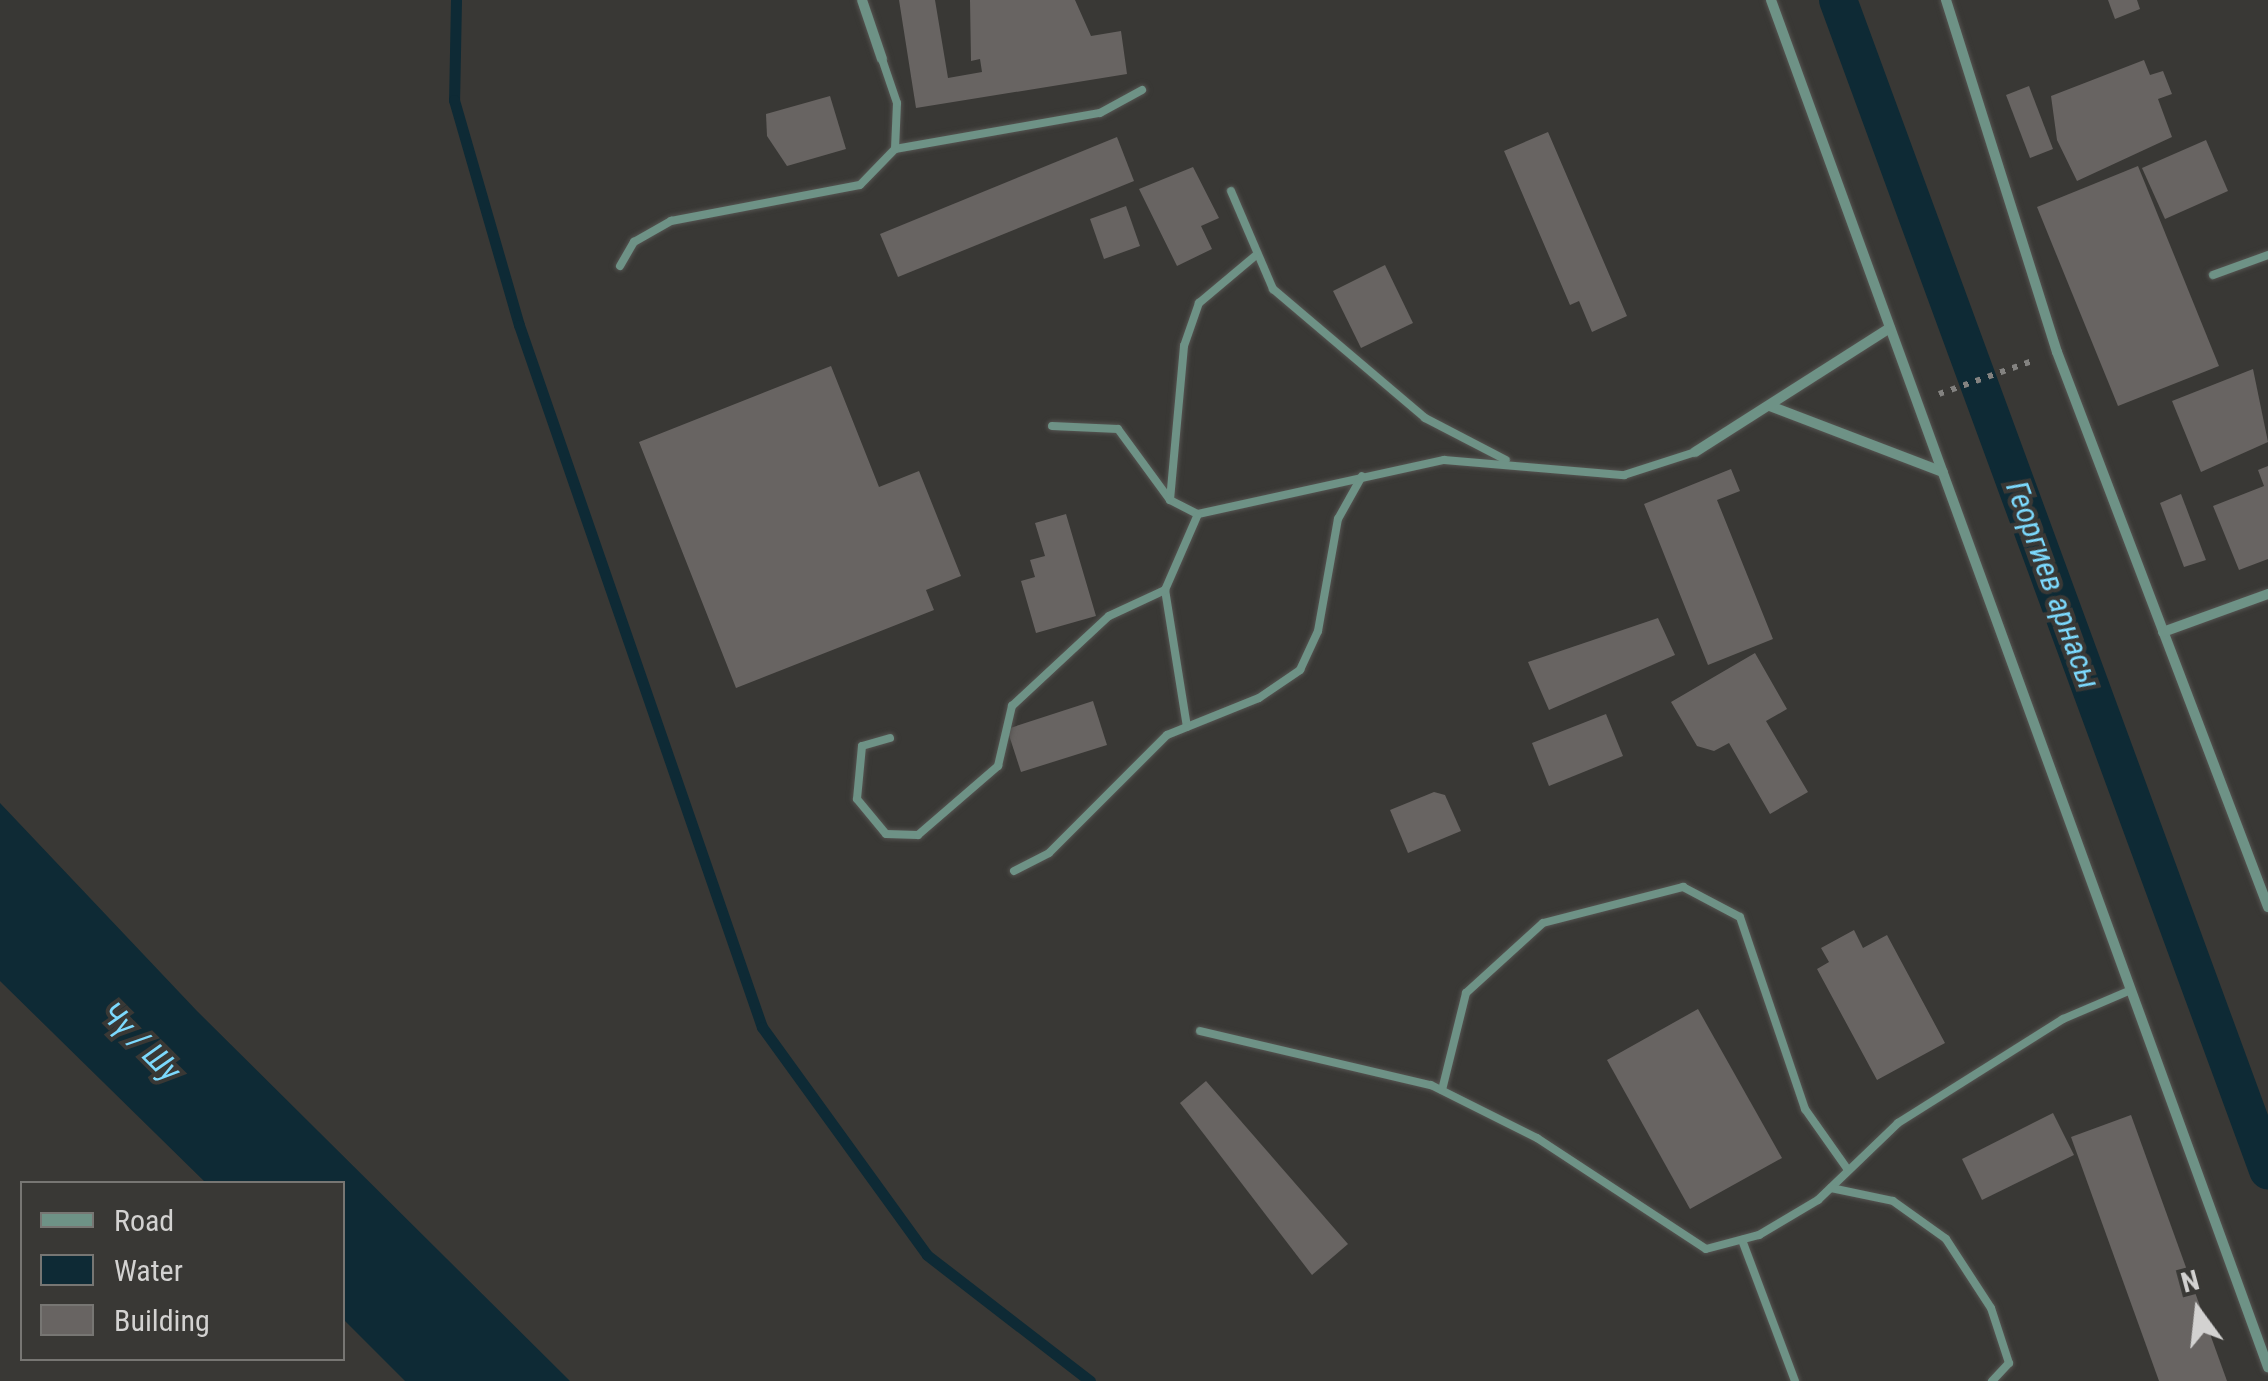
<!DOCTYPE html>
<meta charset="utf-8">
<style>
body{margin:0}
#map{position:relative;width:2268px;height:1381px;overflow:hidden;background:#393835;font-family:"Roboto Condensed",sans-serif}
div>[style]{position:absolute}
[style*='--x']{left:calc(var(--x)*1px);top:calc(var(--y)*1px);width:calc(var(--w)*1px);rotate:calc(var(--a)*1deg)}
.water>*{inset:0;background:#0e2a35}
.stream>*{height:11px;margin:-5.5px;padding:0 5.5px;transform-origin:5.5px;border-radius:5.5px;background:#0e2a35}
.canal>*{height:38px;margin:-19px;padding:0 19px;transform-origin:19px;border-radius:19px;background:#0e2a35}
.building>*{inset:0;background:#686462}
.path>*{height:6px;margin-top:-3px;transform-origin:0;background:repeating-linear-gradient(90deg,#838280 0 5px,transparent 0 13px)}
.roads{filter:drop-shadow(0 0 2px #555451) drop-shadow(0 0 2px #555451)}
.lane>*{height:8px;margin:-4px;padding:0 4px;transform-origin:4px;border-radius:4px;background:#6e9286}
.street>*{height:10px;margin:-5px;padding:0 5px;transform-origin:5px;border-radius:5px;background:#6e9286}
span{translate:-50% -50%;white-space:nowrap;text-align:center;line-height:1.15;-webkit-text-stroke:8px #393835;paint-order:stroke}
.water-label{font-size:32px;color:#7cd9fd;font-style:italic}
.legend{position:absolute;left:20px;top:1181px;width:325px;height:180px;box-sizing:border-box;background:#393835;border:2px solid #777673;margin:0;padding:12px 18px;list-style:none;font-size:30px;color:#d3d2d1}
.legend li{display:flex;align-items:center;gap:20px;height:50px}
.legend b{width:50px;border:2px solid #777673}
.north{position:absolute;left:2148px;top:1261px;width:100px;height:100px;-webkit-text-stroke:8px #393835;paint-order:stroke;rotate:345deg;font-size:28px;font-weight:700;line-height:40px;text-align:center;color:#d3d2d1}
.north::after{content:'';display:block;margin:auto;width:35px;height:45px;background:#d3d2d1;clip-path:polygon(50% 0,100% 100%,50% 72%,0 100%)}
</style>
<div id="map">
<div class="water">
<div style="clip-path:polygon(0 803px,197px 1011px,570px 1381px,405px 1381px,343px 1319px,342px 1184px,206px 1183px,0 981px)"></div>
</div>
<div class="stream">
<div style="--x:456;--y:0;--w:100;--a:91.1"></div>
<div style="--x:454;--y:100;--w:234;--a:73.9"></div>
<div style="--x:519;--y:325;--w:743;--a:70.91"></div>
<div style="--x:762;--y:1027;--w:281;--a:54.1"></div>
<div style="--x:927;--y:1255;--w:206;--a:37.7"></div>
</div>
<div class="canal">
<div style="--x:1838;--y:0;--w:1247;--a:69.82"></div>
</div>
<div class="building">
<div style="clip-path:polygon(899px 0,935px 0,948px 78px,982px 72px,980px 59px,971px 61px,970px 0,1075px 0,1091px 36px,1121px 31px,1127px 74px,916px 108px)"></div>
<div style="clip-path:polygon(2108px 0,2137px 0,2140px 9px,2115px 19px)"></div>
<div style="clip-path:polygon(2144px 60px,2150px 75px,2163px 71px,2172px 94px,2158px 99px,2172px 137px,2077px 181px,2057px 140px,2051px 96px)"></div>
<div style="clip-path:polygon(2029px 86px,2053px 149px,2030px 158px,2006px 95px)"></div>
<div style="clip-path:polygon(830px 96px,846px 149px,787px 166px,767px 136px,766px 114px)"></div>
<div style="clip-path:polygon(1548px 132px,1627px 316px,1592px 332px,1579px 301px,1570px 305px,1504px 151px)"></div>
<div style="clip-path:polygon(1117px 137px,1134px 181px,898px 277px,880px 234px)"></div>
<div style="clip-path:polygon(2206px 140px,2228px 191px,2165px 219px,2142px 168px)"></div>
<div style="clip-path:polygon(2138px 166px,2219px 366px,2118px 406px,2037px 207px)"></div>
<div style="clip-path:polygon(1193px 167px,1219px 218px,1201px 226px,1212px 249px,1177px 266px,1139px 189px)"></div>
<div style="clip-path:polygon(1126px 206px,1140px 246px,1104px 259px,1090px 219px)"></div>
<div style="clip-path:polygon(1385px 265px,1413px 323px,1361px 348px,1333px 291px)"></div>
<div style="clip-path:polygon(831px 366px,879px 487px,919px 471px,961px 576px,926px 590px,934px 610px,736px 688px,639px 442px)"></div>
<div style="clip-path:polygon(2253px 369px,2268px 442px,2201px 472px,2172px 401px)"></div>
<div style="clip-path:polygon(2268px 466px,2268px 559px,2239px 570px,2213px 506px,2264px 486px,2258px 470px)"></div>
<div style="clip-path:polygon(1731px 469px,1740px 491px,1717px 500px,1773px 639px,1708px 665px,1644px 504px)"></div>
<div style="clip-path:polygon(2181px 494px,2206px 560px,2184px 567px,2160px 503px)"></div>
<div style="clip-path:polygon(1066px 514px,1096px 616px,1036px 633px,1021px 581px,1035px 577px,1030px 560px,1045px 556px,1035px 523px)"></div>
<div style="clip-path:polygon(1658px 618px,1675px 655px,1549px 710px,1528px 662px)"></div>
<div style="clip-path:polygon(1755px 653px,1787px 709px,1766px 721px,1808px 792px,1770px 814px,1729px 743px,1714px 751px,1697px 746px,1671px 702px)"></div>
<div style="clip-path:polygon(1093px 701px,1107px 745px,1021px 772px,1007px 729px)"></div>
<div style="clip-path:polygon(1606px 714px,1623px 756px,1549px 786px,1532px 743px)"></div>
<div style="clip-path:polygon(1434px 792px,1445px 795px,1461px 831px,1408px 853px,1390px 810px)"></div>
<div style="clip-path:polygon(1854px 930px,1863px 948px,1887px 935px,1945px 1043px,1877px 1080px,1817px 969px,1829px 962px,1821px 948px)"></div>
<div style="clip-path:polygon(1698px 1009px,1782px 1158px,1690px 1209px,1607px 1060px)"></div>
<div style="clip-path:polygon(1206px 1081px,1348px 1244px,1312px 1275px,1180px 1103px)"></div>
<div style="clip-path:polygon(2053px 1113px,2074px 1155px,1982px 1200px,1962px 1159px)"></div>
<div style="clip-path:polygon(2131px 1115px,2227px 1381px,2159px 1381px,2071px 1137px)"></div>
</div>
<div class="path">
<div style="--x:1939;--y:394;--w:102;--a:-19.5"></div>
</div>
<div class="roads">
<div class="lane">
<div style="--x:895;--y:149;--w:208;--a:-10"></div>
<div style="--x:1100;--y:113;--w:48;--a:-28.7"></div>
<div style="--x:1231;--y:191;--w:107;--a:66.8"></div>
<div style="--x:1273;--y:289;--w:199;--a:40.3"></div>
<div style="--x:1425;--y:418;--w:91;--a:27.4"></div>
<div style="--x:620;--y:266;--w:28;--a:-60"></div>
<div style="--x:634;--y:242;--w:43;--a:-29.6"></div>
<div style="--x:671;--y:221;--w:192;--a:-10.8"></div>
<div style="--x:860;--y:185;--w:50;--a:-45.8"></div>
<div style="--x:895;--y:149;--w:46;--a:-87.5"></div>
<div style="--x:897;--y:103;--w:46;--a:-108.8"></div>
<div style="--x:2213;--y:275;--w:59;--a:-20"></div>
<div style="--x:1052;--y:426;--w:66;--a:2.6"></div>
<div style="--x:1118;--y:429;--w:88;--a:53.8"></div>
<div style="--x:1170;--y:500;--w:31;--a:27"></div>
<div style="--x:1198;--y:514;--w:252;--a:-12.4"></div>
<div style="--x:1444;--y:460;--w:181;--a:4.8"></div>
<div style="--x:1624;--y:475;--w:75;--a:-17.9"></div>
<div style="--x:1170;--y:500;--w:155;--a:-84.8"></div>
<div style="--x:1184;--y:346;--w:46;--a:-70.8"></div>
<div style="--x:1199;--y:303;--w:73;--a:-40"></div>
<div style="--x:1187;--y:727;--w:139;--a:-99.1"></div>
<div style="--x:1165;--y:590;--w:83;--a:-66.5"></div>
<div style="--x:890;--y:738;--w:29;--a:164"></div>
<div style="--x:862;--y:746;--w:53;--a:95.4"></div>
<div style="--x:857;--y:799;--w:45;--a:50.4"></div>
<div style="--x:886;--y:834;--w:32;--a:2"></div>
<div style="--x:918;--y:835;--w:106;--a:-40.8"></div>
<div style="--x:998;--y:766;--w:62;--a:-76.9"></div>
<div style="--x:1012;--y:706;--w:132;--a:-42.9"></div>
<div style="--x:1109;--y:616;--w:62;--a:-24.9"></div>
<div style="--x:1014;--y:871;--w:39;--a:-27"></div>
<div style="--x:1049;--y:853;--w:167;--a:-45"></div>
<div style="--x:1167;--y:735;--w:99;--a:-21.9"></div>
<div style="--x:1259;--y:698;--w:50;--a:-34.3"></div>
<div style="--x:1300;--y:670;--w:43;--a:-65.2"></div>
<div style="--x:1318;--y:631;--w:114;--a:-79.9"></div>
<div style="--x:1338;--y:519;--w:49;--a:-60.8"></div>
<div style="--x:1200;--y:1031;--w:237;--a:13.2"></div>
<div style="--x:1431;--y:1085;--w:119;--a:26.6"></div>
<div style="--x:1537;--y:1138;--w:202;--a:33.3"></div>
<div style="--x:1706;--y:1249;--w:55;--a:-14.8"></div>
<div style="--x:1759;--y:1235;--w:69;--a:-30.7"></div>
<div style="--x:1818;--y:1200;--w:111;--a:-43.9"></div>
<div style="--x:1898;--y:1123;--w:195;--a:-32.2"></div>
<div style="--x:2063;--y:1019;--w:74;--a:-23.1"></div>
<div style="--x:1442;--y:1090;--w:100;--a:-76.1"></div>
<div style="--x:1466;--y:993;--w:104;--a:-42.3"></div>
<div style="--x:1543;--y:923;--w:145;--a:-14.4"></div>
<div style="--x:1683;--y:887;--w:64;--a:27.8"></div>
<div style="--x:1740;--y:917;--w:203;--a:71.3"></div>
<div style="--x:1805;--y:1109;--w:75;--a:54.8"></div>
<div style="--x:1831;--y:1188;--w:63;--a:11.8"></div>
<div style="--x:1893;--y:1201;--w:65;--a:35.6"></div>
<div style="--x:1946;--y:1239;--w:82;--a:56.9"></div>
<div style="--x:1991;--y:1308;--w:58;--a:71.9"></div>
<div style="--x:2009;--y:1363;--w:25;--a:133"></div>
<div style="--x:1742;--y:1240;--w:151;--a:69.4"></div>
</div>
<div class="street">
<div style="--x:862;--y:0;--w:62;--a:71.3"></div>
<div style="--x:1771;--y:0;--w:1455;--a:70.02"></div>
<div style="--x:1946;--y:0;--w:369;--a:72.5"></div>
<div style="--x:2057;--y:352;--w:594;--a:69.18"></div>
<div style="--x:1770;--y:406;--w:185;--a:20.9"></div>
<div style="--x:1695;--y:452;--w:231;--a:-32.5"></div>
<div style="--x:2163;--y:632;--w:112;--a:-19.9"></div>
</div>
</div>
<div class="water-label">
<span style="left:2053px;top:585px;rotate:70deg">Георгиев арнасы</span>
<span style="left:141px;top:1042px;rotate:45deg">Чү / Шу</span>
</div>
<ul class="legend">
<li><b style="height:12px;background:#6e9286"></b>Road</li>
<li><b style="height:28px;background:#0e2a35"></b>Water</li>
<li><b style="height:28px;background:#686462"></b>Building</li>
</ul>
<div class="north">N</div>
</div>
